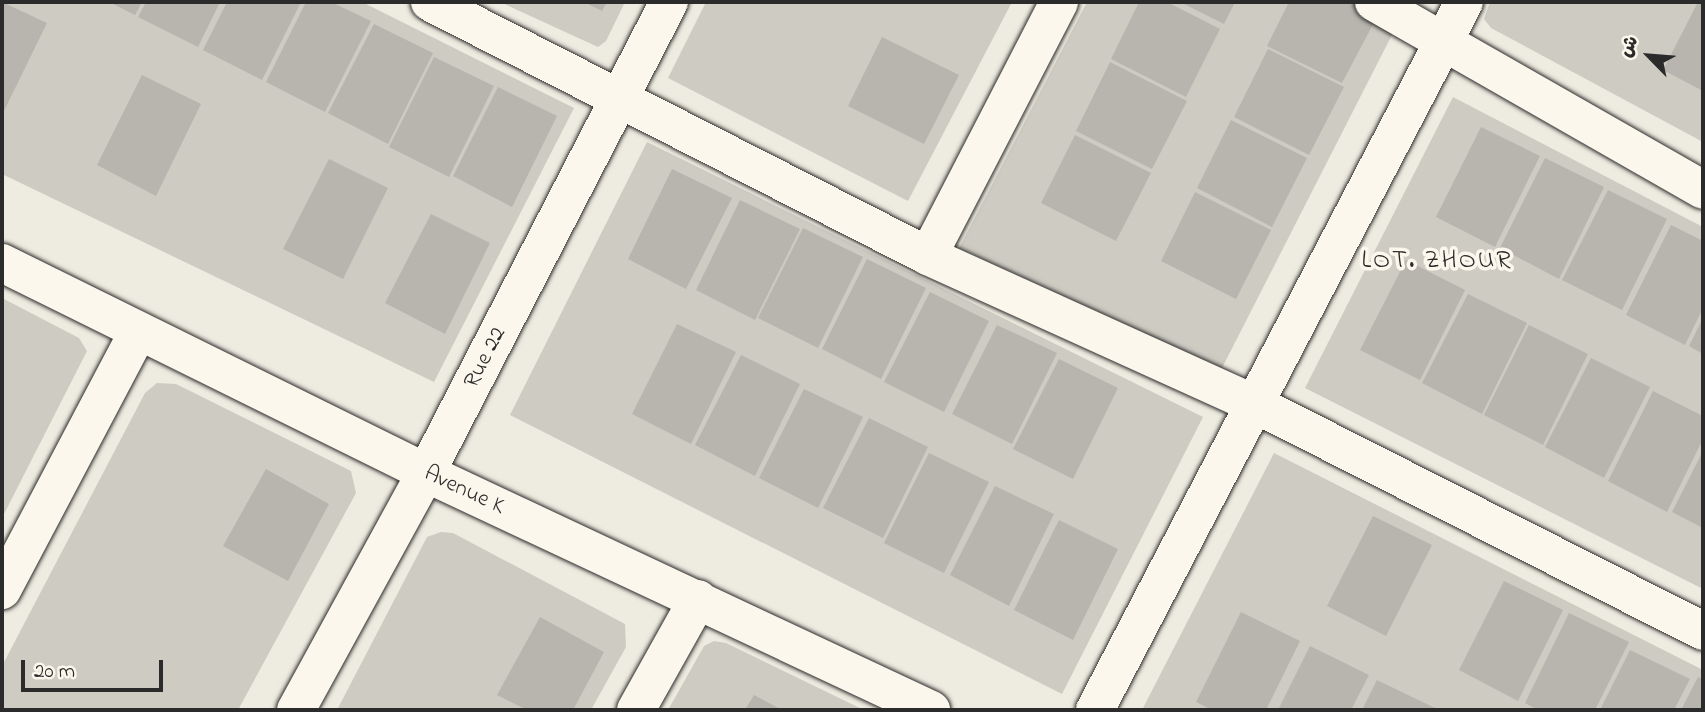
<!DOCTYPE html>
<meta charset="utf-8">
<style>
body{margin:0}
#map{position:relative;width:1705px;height:712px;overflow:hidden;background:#eeebe0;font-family:"Indie Flower","Playpen Sans Arabic",sans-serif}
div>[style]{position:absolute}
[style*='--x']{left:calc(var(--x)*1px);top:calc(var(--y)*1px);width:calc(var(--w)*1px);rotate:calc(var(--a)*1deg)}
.green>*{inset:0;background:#cecbc2}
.building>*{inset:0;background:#b8b5ae}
.roads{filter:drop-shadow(0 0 2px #2b2b2b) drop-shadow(0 0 2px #2b2b2b)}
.minor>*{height:38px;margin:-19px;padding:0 19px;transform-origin:19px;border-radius:19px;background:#fbf7ec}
span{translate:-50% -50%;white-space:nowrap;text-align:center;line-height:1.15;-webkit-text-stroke:7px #fbf7ec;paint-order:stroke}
.street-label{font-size:23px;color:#2b2b2b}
.quarter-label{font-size:26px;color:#2b2b2b;letter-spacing:2px}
.frame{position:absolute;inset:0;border:4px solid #2b2b2b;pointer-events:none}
.north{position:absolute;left:1614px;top:21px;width:70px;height:70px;-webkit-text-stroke:5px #fbf7ec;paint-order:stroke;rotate:295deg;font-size:19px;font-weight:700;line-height:28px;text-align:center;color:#2b2b2b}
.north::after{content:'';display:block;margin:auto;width:24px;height:32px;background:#2b2b2b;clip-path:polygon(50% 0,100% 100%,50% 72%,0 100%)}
.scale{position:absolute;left:21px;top:660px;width:142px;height:32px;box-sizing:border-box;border:4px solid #2b2b2b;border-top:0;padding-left:9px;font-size:21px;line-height:24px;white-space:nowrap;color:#2b2b2b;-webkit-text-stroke:5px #fbf7ec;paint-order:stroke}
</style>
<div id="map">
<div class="green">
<div style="clip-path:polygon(2px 2px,362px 2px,574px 108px,434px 382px,2px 174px)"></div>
<div style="clip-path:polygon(500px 2px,625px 2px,606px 41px,598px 47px)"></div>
<div style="clip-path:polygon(706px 2px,1012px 2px,908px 201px,668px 78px)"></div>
<div style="clip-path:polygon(1087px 2px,1361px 2px,1397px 25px,1222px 368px,959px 248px)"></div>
<div style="clip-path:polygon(1490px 2px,1703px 2px,1703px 142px,1491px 28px,1484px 19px)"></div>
<div style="clip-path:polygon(1453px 97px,1703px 227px,1703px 589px,1305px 388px)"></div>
<div style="clip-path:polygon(647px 142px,1203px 417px,1062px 694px,510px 415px)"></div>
<div style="clip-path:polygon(2px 298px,79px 338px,87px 351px,2px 518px)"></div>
<div style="clip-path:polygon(157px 383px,176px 384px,351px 471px,356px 493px,238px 710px,2px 710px,2px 666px,145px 393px)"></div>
<div style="clip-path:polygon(1274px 453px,1703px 670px,1703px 710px,1142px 710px)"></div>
<div style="clip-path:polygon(441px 532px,453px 533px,625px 624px,626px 647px,591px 710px,337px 710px,427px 537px)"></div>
<div style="clip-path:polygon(714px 641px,726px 643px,864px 710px,668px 710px,704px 646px)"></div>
</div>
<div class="building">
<div style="clip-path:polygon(2px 2px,47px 23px,2px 115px)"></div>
<div style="clip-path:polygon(109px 2px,142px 2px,135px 15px)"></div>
<div style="clip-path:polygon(146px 2px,220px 2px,198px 47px,138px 17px)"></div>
<div style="clip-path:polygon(227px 2px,301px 2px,262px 80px,203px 50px)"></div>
<div style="clip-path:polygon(306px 2px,331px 2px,371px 21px,325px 112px,266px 82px)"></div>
<div style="clip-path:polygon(584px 2px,607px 2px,602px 11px)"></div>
<div style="clip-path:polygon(1139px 2px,1167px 2px,1220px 29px,1186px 97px,1111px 59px)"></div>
<div style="clip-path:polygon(1180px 2px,1235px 2px,1224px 24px)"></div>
<div style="clip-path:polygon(1289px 2px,1350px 2px,1378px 15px,1342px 83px,1267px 46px)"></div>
<div style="clip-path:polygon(1698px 2px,1703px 2px,1703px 91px,1663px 70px)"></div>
<div style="clip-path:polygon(374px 24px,433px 53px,388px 144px,328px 113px)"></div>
<div style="clip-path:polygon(882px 37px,959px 75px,924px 144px,848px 106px)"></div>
<div style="clip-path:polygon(1268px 49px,1344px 87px,1309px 155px,1234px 117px)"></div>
<div style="clip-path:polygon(434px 57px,494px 86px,449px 177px,389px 147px)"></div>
<div style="clip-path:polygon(1110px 62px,1187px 101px,1152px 169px,1076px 131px)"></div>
<div style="clip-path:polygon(142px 75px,201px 104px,156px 196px,97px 165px)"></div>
<div style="clip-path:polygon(498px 87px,557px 116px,512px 207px,453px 176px)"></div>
<div style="clip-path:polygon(1231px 120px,1307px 158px,1272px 227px,1197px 188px)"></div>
<div style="clip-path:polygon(1481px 127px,1540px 156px,1495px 247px,1436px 217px)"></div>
<div style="clip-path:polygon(1075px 135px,1151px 173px,1116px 241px,1041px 203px)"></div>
<div style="clip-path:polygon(1545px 158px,1604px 187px,1559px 279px,1500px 248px)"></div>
<div style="clip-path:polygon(329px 159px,388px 188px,343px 279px,283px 249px)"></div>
<div style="clip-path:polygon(672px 169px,732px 198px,686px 289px,628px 259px)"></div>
<div style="clip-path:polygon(1608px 190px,1667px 219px,1622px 310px,1562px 280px)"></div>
<div style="clip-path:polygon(1195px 192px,1271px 230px,1236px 299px,1161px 261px)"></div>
<div style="clip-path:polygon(740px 200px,800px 229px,755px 320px,696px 290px)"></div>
<div style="clip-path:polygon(431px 214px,490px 243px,445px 334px,385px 303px)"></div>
<div style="clip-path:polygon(1671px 225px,1703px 241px,1703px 308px,1685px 345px,1626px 315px)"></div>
<div style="clip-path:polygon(803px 228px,863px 257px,818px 348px,758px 318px)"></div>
<div style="clip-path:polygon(867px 259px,926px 288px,881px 379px,822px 349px)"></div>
<div style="clip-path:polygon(1406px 260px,1465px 290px,1420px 380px,1360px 350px)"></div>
<div style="clip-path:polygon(930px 292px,989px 321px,944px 412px,884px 382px)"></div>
<div style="clip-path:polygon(1468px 294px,1527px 323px,1482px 414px,1422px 383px)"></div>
<div style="clip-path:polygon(1703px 318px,1703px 354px,1689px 346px)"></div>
<div style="clip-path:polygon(677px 324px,736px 352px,691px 444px,632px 414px)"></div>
<div style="clip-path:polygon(997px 325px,1057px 353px,1012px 444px,952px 414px)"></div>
<div style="clip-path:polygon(1529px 325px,1588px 354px,1543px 445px,1484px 415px)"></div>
<div style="clip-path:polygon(741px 355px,800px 384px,755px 476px,695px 445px)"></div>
<div style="clip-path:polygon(1591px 358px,1650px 387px,1604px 478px,1545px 447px)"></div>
<div style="clip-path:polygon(1059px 359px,1118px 388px,1073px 479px,1013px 449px)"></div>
<div style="clip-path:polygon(804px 389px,863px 417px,818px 508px,759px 478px)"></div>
<div style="clip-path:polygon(1653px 391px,1703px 416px,1703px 439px,1667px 512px,1608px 481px)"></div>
<div style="clip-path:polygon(869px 418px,928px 447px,883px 538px,823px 508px)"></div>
<div style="clip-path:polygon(1703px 451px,1703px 528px,1672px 512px)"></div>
<div style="clip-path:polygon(929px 453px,989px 482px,944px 573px,884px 543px)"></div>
<div style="clip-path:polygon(266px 469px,329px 504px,288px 581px,223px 546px)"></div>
<div style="clip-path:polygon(995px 486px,1054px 514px,1009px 606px,950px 575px)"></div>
<div style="clip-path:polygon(1373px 516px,1432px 545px,1386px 636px,1327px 606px)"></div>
<div style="clip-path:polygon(1059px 520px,1118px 549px,1073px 640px,1014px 610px)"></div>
<div style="clip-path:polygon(1504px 581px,1563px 610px,1518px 701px,1459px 670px)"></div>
<div style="clip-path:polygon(1241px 612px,1300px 641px,1266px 710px,1212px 710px,1196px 702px)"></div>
<div style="clip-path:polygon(1569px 613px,1629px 642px,1595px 710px,1538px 710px,1525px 703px)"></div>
<div style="clip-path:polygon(540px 617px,604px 652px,573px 710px,527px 710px,497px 695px)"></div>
<div style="clip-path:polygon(1310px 646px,1369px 675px,1351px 710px,1278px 710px)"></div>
<div style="clip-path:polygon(1630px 650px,1690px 679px,1674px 710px,1600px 710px)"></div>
<div style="clip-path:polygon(1698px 677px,1703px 679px,1703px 710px,1681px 710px)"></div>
<div style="clip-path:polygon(1377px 680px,1439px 710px,1362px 710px)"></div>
<div style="clip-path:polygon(754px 695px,782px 710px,745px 710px)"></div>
</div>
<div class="roads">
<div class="minor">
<div style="--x:430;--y:2;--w:559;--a:27.02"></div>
<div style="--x:928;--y:256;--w:359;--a:24.4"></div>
<div style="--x:1255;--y:404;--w:502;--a:26.87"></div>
<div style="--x:1374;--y:2;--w:379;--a:29.7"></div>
<div style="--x:928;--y:256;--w:286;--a:-62.7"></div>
<div style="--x:2;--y:263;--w:473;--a:26.3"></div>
<div style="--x:426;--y:473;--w:558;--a:25.14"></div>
<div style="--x:2;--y:590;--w:289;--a:-62.2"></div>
<div style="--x:296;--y:710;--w:270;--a:-61.3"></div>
<div style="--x:426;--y:473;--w:530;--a:-62.71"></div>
<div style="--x:636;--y:710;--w:127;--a:-60.8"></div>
<div style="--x:1095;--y:710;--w:798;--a:-62.47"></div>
</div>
</div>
<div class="street-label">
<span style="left:486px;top:358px;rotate:-63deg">Rue 22</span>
<span style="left:464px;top:491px;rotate:25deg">Avenue K</span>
</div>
<div class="quarter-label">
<span style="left:1437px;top:262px">LOT. ZHOUR</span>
</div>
<div class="frame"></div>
<div class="north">ش</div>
<div class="scale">20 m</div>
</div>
